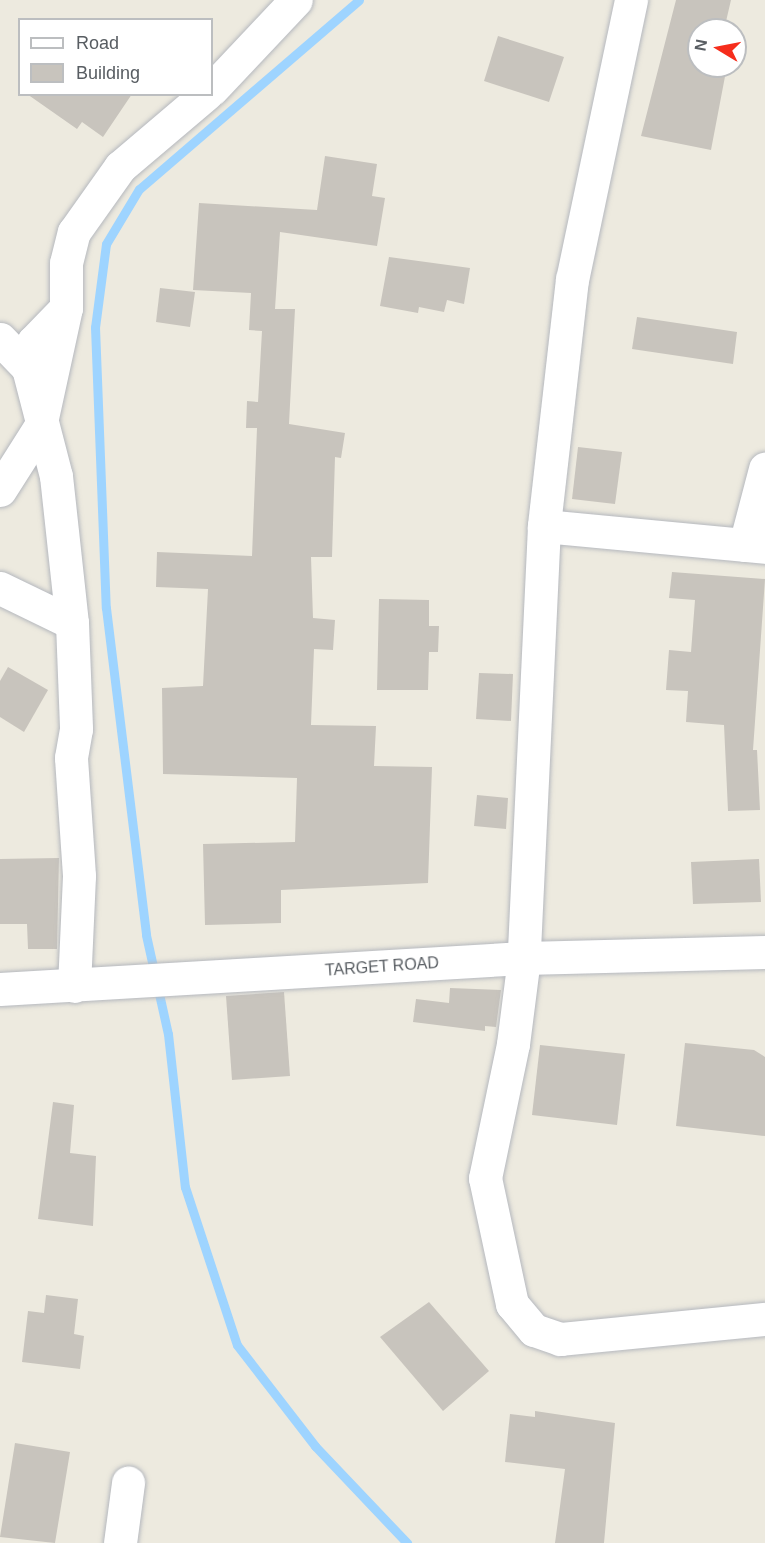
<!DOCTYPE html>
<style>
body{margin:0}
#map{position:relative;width:765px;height:1543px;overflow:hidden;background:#edeadf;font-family:Arial,sans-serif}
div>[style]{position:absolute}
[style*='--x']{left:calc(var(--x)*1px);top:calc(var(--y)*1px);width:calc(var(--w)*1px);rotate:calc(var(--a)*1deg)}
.stream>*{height:9px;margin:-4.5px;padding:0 4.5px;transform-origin:4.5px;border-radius:4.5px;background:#9ed4ff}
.building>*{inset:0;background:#c8c4bd}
.roads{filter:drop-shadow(0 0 2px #b5b8be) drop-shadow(0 0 2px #b5b8be)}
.minor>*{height:33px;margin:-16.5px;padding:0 16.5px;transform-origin:16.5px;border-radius:16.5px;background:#fff}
span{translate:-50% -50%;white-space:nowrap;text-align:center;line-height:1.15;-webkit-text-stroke:4.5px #fff;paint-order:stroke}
.street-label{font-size:16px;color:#585d62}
.legend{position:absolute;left:18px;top:18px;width:195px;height:78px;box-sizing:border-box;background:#fff;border:2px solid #bcbec0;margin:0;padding:8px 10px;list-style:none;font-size:18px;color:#585d62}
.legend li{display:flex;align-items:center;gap:12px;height:30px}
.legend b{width:30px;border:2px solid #bcbec0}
.north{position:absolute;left:687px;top:18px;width:60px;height:60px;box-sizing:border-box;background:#fff;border:2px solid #bcbec0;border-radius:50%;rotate:280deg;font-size:16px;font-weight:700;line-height:24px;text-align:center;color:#585d62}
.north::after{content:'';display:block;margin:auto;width:21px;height:27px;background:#f62d1c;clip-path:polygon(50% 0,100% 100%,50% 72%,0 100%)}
</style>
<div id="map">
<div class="stream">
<div style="--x:359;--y:0;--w:290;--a:139.3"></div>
<div style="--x:139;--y:189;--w:64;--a:121"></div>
<div style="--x:106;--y:244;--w:84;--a:97.5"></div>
<div style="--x:95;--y:327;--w:281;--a:87.8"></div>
<div style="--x:106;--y:608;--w:329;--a:83"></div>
<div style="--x:146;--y:935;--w:101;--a:77.5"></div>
<div style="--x:168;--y:1034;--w:154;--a:83.7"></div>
<div style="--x:185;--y:1187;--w:166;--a:71.8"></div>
<div style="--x:237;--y:1345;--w:128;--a:52.3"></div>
<div style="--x:315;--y:1446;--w:134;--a:46.5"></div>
</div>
<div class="building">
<div style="clip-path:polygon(676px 0,731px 0,724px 30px,699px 30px,699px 66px,727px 66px,711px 150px,641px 136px)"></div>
<div style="clip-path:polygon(498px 36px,564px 57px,549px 102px,484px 81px)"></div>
<div style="clip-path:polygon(27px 94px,132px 94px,103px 137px,82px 122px,77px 129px)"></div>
<div style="clip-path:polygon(325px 156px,377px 164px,372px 196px,385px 198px,377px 246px,280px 232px,275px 309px,295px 309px,289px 424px,345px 433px,341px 458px,335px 457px,332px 557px,311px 557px,313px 618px,335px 620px,333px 650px,314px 649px,311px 725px,376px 726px,374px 766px,432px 767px,428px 883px,281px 890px,281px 923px,205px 925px,203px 844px,295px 842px,297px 778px,163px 774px,162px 688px,203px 686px,208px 589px,156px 587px,157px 552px,252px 556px,257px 428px,246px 428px,247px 401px,258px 402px,262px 331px,249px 330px,251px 293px,193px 290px,199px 203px,317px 210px)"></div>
<div style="clip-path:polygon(389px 257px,470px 268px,464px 304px,447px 300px,444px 312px,419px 307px,418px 313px,380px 306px)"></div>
<div style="clip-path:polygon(160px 288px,195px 292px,190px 327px,156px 322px)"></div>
<div style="clip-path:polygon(637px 317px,737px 332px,733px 364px,632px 349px)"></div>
<div style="clip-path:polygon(578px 447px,622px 452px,615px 504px,572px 499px)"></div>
<div style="clip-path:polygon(672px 572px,765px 579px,753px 750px,757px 750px,760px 810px,728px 811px,724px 725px,686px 722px,688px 691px,666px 690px,669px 650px,691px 652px,695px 600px,669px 598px)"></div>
<div style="clip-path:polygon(379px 599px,429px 600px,429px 626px,439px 626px,438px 652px,429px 652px,428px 690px,377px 690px)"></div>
<div style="clip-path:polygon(8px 667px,48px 690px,24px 732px,0 717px,0 681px)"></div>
<div style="clip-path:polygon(479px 673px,513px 674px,511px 721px,476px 719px)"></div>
<div style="clip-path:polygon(477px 795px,508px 798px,506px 829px,474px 826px)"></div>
<div style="clip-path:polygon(59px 858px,57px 949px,28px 949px,27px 924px,0 924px,0 859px)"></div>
<div style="clip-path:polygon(759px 859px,761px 902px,693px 904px,691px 862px)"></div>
<div style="clip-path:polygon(450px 988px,501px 990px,496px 1027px,485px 1026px,485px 1031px,413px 1022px,416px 999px,449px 1003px)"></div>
<div style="clip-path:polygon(284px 992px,290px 1076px,232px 1080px,226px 996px)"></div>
<div style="clip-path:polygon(685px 1043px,754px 1050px,765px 1057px,765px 1136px,676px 1126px)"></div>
<div style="clip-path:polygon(540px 1045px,625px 1054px,617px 1125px,532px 1115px)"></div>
<div style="clip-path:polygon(53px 1102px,74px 1105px,70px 1153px,96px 1156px,93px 1226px,38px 1219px)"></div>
<div style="clip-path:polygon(46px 1295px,78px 1299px,74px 1334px,84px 1336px,80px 1369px,22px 1362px,28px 1311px,44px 1313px)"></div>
<div style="clip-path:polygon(429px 1302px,489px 1371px,443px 1411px,380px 1337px)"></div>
<div style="clip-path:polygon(535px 1411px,615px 1423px,604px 1543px,555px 1543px,565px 1469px,505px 1462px,510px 1414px,535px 1417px)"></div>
<div style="clip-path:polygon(15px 1443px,70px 1452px,55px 1543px,0 1537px)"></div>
</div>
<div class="roads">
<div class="minor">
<div style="--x:631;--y:0;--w:285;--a:101.9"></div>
<div style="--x:572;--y:279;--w:249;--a:96.5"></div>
<div style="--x:544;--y:526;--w:432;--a:92.7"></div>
<div style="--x:524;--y:958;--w:87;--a:97.3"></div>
<div style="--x:513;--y:1044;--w:137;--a:101.8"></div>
<div style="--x:485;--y:1178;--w:129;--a:77.9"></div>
<div style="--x:512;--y:1304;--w:34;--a:50"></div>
<div style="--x:534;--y:1330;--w:28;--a:19"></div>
<div style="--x:560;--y:1339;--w:206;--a:-5.6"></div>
<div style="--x:212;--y:89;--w:122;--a:-46.7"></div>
<div style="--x:66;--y:308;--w:47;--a:134.1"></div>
<div style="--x:33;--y:342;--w:26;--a:101"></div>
<div style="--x:28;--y:368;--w:112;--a:75.5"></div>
<div style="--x:56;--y:476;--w:148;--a:83.8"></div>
<div style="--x:72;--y:623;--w:106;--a:87.8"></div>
<div style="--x:76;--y:729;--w:29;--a:100"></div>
<div style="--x:71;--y:758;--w:118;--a:86.1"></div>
<div style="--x:79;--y:876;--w:110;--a:92.6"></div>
<div style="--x:0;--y:339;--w:40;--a:46"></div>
<div style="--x:0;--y:490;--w:75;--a:-57.6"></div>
<div style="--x:40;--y:427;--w:122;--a:-77.7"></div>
<div style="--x:66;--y:308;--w:45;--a:-90"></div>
<div style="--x:66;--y:263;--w:32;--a:-76"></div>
<div style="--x:74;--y:232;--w:80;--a:-54.7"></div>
<div style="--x:120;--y:167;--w:113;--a:-40.3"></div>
<div style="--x:544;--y:526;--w:222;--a:5.4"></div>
<div style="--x:745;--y:545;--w:79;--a:-75.3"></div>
<div style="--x:0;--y:588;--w:80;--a:25.9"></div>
<div style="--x:0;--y:989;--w:525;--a:-3.39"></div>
<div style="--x:524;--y:958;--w:241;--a:-1.4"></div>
<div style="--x:120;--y:1543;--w:61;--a:-82.4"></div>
</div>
</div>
<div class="street-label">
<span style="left:382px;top:967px;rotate:-4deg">TARGET ROAD</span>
</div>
<ul class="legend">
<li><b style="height:8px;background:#fff"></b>Road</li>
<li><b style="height:16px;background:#c8c4bd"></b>Building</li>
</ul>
<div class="north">N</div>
</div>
